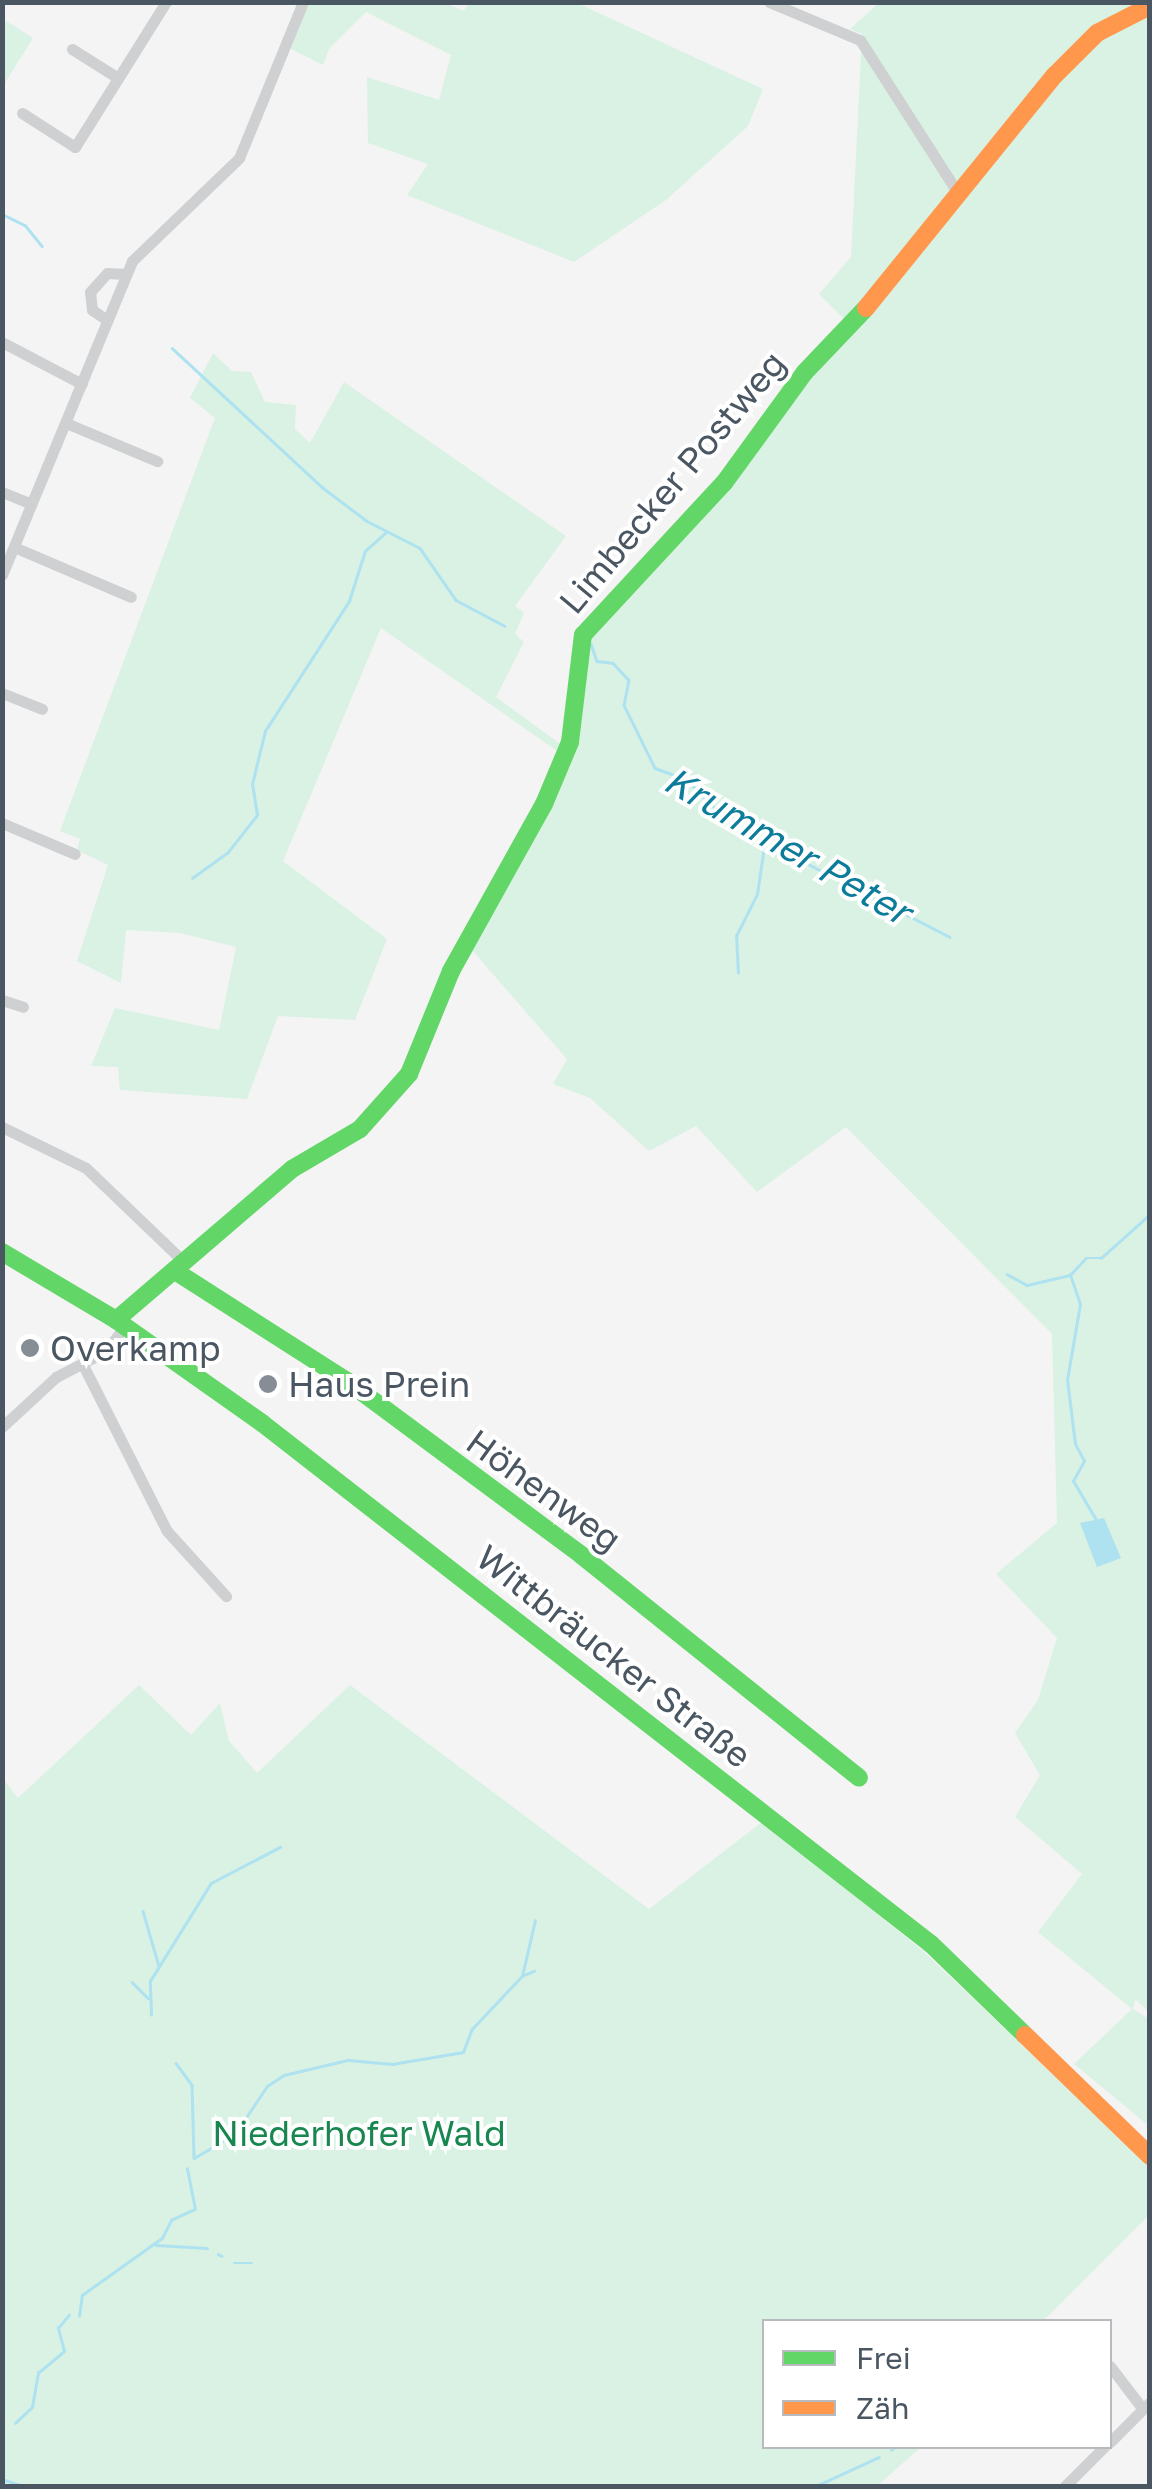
<!DOCTYPE html>
<meta charset="utf-8">
<style>
body{margin:0}
#map{position:relative;width:1152px;height:2489px;overflow:hidden;background:#f4f4f4;font-family:"Golos Text",sans-serif}
div>[style]{position:absolute}
[style*='--x']{left:calc(var(--x)*1px);top:calc(var(--y)*1px);width:calc(var(--w)*1px);rotate:calc(var(--a)*1deg)}
.green>*{inset:0;background:#d9f2e3}
.water>*{inset:0;background:#aee2f0}
.stream>*{height:2.5px;margin:-1.25px;padding:0 1.25px;transform-origin:1.25px;border-radius:1.25px;background:#aee2f0}
.street>*{height:11px;margin:-5.5px;padding:0 5.5px;transform-origin:5.5px;border-radius:5.5px;background:#ced0d2}
.fast>*{height:18px;margin:-9px;padding:0 9px;transform-origin:9px;border-radius:9px;background:#63d668}
.slow>*{height:18px;margin:-9px;padding:0 9px;transform-origin:9px;border-radius:9px;background:#ff974d}
.dots>*{width:28px;height:28px;translate:-50% -50%;box-sizing:border-box;border:5px solid #fff;border-radius:50%}
span{translate:-50% -50%;white-space:nowrap;text-align:center;line-height:1.15;-webkit-text-stroke:8px #fff;paint-order:stroke}
.street-label{font-size:35px;color:#4a5661}
.poi-label{font-size:35px;color:#4a5661}
.left{translate:0 -50%;text-align:left}
.park-label{font-size:35px;color:#17864f}
.water-label{font-size:38px;color:#0c7c9b;font-style:italic}
.frame{position:absolute;inset:0;border:5px solid #4a5661;pointer-events:none}
.legend{position:absolute;left:762px;top:2319px;width:350px;height:130px;box-sizing:border-box;background:#fff;border:2px solid #b7bbc0;margin:0;padding:12px 18px;list-style:none;font-size:30px;color:#4a5661}
.legend li{display:flex;align-items:center;gap:20px;height:50px}
.legend b{width:50px;border:2px solid #b7bbc0}
</style>
<div id="map">
<div class="green">
<div style="clip-path:polygon(308px 3px,445px 3px,464px 11px,469px 3px,577px 3px,763px 89px,748px 126px,666px 200px,574px 262px,407px 195px,428px 164px,368px 143px,367px 77px,439px 100px,451px 55px,366px 12px,329px 49px,323px 65px,289px 48px)"></div>
<div style="clip-path:polygon(879px 3px,1149px 3px,1149px 2012px,1135px 1999px,1133px 2009px,1149px 2019px,1149px 2126px,1074px 2064px,1132px 2009px,1038px 1932px,1082px 1874px,1015px 1817px,1040px 1775px,1015px 1733px,1038px 1700px,1057px 1638px,996px 1574px,1057px 1523px,1052px 1334px,846px 1127px,757px 1192px,696px 1126px,649px 1151px,590px 1098px,553px 1084px,567px 1059px,471px 949px,554px 796px,585px 634px,855px 330px,819px 294px,851px 257px,862px 34px,850px 29px)"></div>
<div style="clip-path:polygon(3px 19px,33px 38px,3px 86px)"></div>
<div style="clip-path:polygon(213px 353px,232px 371px,251px 372px,265px 402px,296px 405px,295px 429px,310px 443px,344px 382px,566px 536px,515px 606px,524px 613px,515px 634px,524px 642px,496px 697px,563px 746px,560px 753px,381px 628px,283px 861px,387px 939px,355px 1020px,278px 1016px,247px 1099px,120px 1090px,118px 1067px,91px 1066px,115px 1008px,219px 1030px,236px 947px,180px 933px,126px 930px,121px 983px,77px 961px,108px 865px,77px 850px,80px 839px,60px 831px,215px 418px,190px 398px)"></div>
<div style="clip-path:polygon(139px 1685px,191px 1735px,220px 1703px,229px 1741px,257px 1773px,350px 1685px,649px 1909px,762px 1822px,922px 1950px,1149px 2166px,1149px 2215px,1043px 2321px,764px 2322px,764px 2446px,921px 2447px,877px 2486px,3px 2486px,3px 1779px,18px 1798px)"></div>
</div>
<div class="water">
<div style="clip-path:polygon(1104px 1518px,1121px 1558px,1097px 1567px,1080px 1523px)"></div>
</div>
<div class="stream">
<div style="--x:2;--y:214;--w:25;--a:26"></div>
<div style="--x:25;--y:225;--w:27;--a:51"></div>
<div style="--x:172;--y:348;--w:205;--a:42.8"></div>
<div style="--x:322;--y:487;--w:56;--a:37.1"></div>
<div style="--x:367;--y:521;--w:59;--a:27"></div>
<div style="--x:420;--y:548;--w:63;--a:55.3"></div>
<div style="--x:456;--y:600;--w:55;--a:28"></div>
<div style="--x:591;--y:644;--w:18;--a:71"></div>
<div style="--x:597;--y:661;--w:16;--a:7"></div>
<div style="--x:613;--y:663;--w:23;--a:47"></div>
<div style="--x:629;--y:680;--w:25;--a:101"></div>
<div style="--x:624;--y:705;--w:70;--a:63.8"></div>
<div style="--x:655;--y:768;--w:33;--a:20"></div>
<div style="--x:686;--y:779;--w:49;--a:45"></div>
<div style="--x:721;--y:814;--w:25;--a:11"></div>
<div style="--x:746;--y:819;--w:79;--a:35.7"></div>
<div style="--x:810;--y:865;--w:157;--a:27.2"></div>
<div style="--x:192;--y:878;--w:44;--a:-35.8"></div>
<div style="--x:228;--y:852;--w:47;--a:-51.9"></div>
<div style="--x:257;--y:815;--w:31;--a:-99"></div>
<div style="--x:252;--y:784;--w:55;--a:-76.2"></div>
<div style="--x:265;--y:731;--w:155;--a:-57.1"></div>
<div style="--x:349;--y:601;--w:52;--a:-72.3"></div>
<div style="--x:365;--y:551;--w:27;--a:-42"></div>
<div style="--x:738;--y:973;--w:37;--a:-93"></div>
<div style="--x:736;--y:936;--w:47;--a:-63.4"></div>
<div style="--x:757;--y:894;--w:55;--a:-81.6"></div>
<div style="--x:1007;--y:1274;--w:23;--a:29"></div>
<div style="--x:1027;--y:1285;--w:44;--a:-13.1"></div>
<div style="--x:1096;--y:1520;--w:45;--a:-120.5"></div>
<div style="--x:1073;--y:1481;--w:23;--a:-61"></div>
<div style="--x:1084;--y:1461;--w:19;--a:-118"></div>
<div style="--x:1075;--y:1444;--w:64;--a:-97.1"></div>
<div style="--x:1067;--y:1380;--w:77;--a:-80.3"></div>
<div style="--x:1080;--y:1304;--w:31;--a:-109"></div>
<div style="--x:1070;--y:1275;--w:23;--a:-47"></div>
<div style="--x:1086;--y:1258;--w:15;--a:0"></div>
<div style="--x:1101;--y:1258;--w:66;--a:-41.9"></div>
<div style="--x:143;--y:1911;--w:57;--a:73.8"></div>
<div style="--x:522;--y:1976;--w:13;--a:-23"></div>
<div style="--x:132;--y:1982;--w:23;--a:45"></div>
<div style="--x:151;--y:2015;--w:34;--a:-92"></div>
<div style="--x:150;--y:1981;--w:115;--a:-58.1"></div>
<div style="--x:211;--y:1883;--w:78;--a:-27.6"></div>
<div style="--x:176;--y:2063;--w:27;--a:54"></div>
<div style="--x:192;--y:2085;--w:73;--a:88.4"></div>
<div style="--x:194;--y:2158;--w:48;--a:-30.3"></div>
<div style="--x:235;--y:2134;--w:58;--a:-56.3"></div>
<div style="--x:267;--y:2086;--w:20;--a:-33"></div>
<div style="--x:284;--y:2075;--w:66;--a:-13.2"></div>
<div style="--x:348;--y:2060;--w:44;--a:5.2"></div>
<div style="--x:392;--y:2064;--w:72;--a:-9.6"></div>
<div style="--x:463;--y:2052;--w:25;--a:-69"></div>
<div style="--x:472;--y:2029;--w:73;--a:-46.7"></div>
<div style="--x:522;--y:1976;--w:57;--a:-76.9"></div>
<div style="--x:156;--y:2245;--w:51;--a:3.4"></div>
<div style="--x:218;--y:2254;--w:4;--a:27"></div>
<div style="--x:234;--y:2263;--w:18;--a:0"></div>
<div style="--x:79;--y:2316;--w:21;--a:-82"></div>
<div style="--x:82;--y:2295;--w:98;--a:-35.5"></div>
<div style="--x:162;--y:2238;--w:20;--a:-63"></div>
<div style="--x:171;--y:2220;--w:26;--a:-25"></div>
<div style="--x:195;--y:2209;--w:41;--a:-101.3"></div>
<div style="--x:15;--y:2423;--w:23;--a:-43"></div>
<div style="--x:32;--y:2407;--w:35;--a:-80"></div>
<div style="--x:38;--y:2373;--w:34;--a:-40"></div>
<div style="--x:64;--y:2351;--w:24;--a:-105"></div>
<div style="--x:58;--y:2328;--w:17;--a:-50"></div>
<div style="--x:891;--y:2450;--w:6;--a:-39"></div>
<div style="--x:5;--y:2480;--w:20;--a:18"></div>
<div style="--x:816;--y:2486;--w:69;--a:-24.7"></div>
</div>
<div class="street">
<div style="--x:769;--y:2;--w:99;--a:22.7"></div>
<div style="--x:860;--y:40;--w:184;--a:57.4"></div>
<div style="--x:72;--y:49;--w:54;--a:32.2"></div>
<div style="--x:22;--y:113;--w:63;--a:32.7"></div>
<div style="--x:75;--y:147;--w:171;--a:-57.9"></div>
<div style="--x:107;--y:320;--w:18;--a:-146"></div>
<div style="--x:92;--y:310;--w:18;--a:-96"></div>
<div style="--x:90;--y:292;--w:25;--a:-48"></div>
<div style="--x:107;--y:273;--w:19;--a:3"></div>
<div style="--x:2;--y:342;--w:90;--a:27.7"></div>
<div style="--x:66;--y:423;--w:99;--a:22.7"></div>
<div style="--x:2;--y:492;--w:31;--a:22"></div>
<div style="--x:14;--y:547;--w:127;--a:23.1"></div>
<div style="--x:2;--y:575;--w:340;--a:-67.5"></div>
<div style="--x:132;--y:261;--w:149;--a:-43.9"></div>
<div style="--x:239;--y:158;--w:169;--a:-67.7"></div>
<div style="--x:2;--y:693;--w:43;--a:21.8"></div>
<div style="--x:2;--y:823;--w:79;--a:23"></div>
<div style="--x:2;--y:1000;--w:22;--a:18"></div>
<div style="--x:2;--y:1127;--w:93;--a:26"></div>
<div style="--x:86;--y:1168;--w:137;--a:43.8"></div>
<div style="--x:82;--y:1363;--w:188;--a:63.2"></div>
<div style="--x:167;--y:1531;--w:88;--a:47.8"></div>
<div style="--x:2;--y:1427;--w:74;--a:-42.8"></div>
<div style="--x:56;--y:1377;--w:56;--a:-27.5"></div>
<div style="--x:106;--y:1351;--w:31;--a:-53"></div>
<div style="--x:1110;--y:2366;--w:53;--a:52.7"></div>
<div style="--x:1110;--y:2442;--w:57;--a:-45"></div>
<div style="--x:1065;--y:2486;--w:57;--a:-45"></div>
</div>
<div class="fast">
<div style="--x:2;--y:1252;--w:133;--a:30.8"></div>
<div style="--x:116;--y:1320;--w:179;--a:35.2"></div>
<div style="--x:262;--y:1423;--w:848;--a:37.91"></div>
<div style="--x:931;--y:1944;--w:131;--a:44.1"></div>
<div style="--x:178;--y:1273;--w:201;--a:32.6"></div>
<div style="--x:347;--y:1381;--w:292;--a:36.6"></div>
<div style="--x:581;--y:1555;--w:356;--a:38.7"></div>
<div style="--x:116;--y:1320;--w:232;--a:-40.6"></div>
<div style="--x:292;--y:1169;--w:79;--a:-30.5"></div>
<div style="--x:360;--y:1129;--w:74;--a:-48.3"></div>
<div style="--x:409;--y:1074;--w:111;--a:-67.8"></div>
<div style="--x:451;--y:971;--w:191;--a:-60.9"></div>
<div style="--x:544;--y:804;--w:67;--a:-67.2"></div>
<div style="--x:570;--y:742;--w:108;--a:-83.1"></div>
<div style="--x:583;--y:635;--w:207;--a:-47.2"></div>
<div style="--x:724;--y:483;--w:137;--a:-53.9"></div>
<div style="--x:805;--y:372;--w:88;--a:-46.4"></div>
</div>
<div class="slow">
<div style="--x:866;--y:308;--w:300;--a:-51"></div>
<div style="--x:1055;--y:75;--w:59;--a:-45"></div>
<div style="--x:1097;--y:33;--w:59;--a:-27"></div>
<div style="--x:1025;--y:2035;--w:174;--a:44.1"></div>
</div>
<div class="dots">
<div style="left:30px;top:1348px;background:#868d94"></div>
<div style="left:268px;top:1384px;background:#868d94"></div>
</div>
<div class="street-label">
<span style="left:672px;top:482px;rotate:-50deg">Limbecker Postweg</span>
<span style="left:544px;top:1490px;rotate:36deg">Höhenweg</span>
<span style="left:614px;top:1656px;rotate:38deg">Wittbräucker Straße</span>
</div>
<div class="poi-label">
<span class="left" style="left:50px;top:1348px">Overkamp</span>
<span class="left" style="left:288px;top:1384px">Haus Prein</span>
</div>
<div class="park-label">
<span style="left:359px;top:2133px">Niederhofer Wald</span>
</div>
<div class="water-label">
<span style="left:788px;top:845px;rotate:30deg">Krummer Peter</span>
</div>
<div class="frame"></div>
<ul class="legend">
<li><b style="height:12px;background:#63d668"></b>Frei</li>
<li><b style="height:12px;background:#ff974d"></b>Zäh</li>
</ul>
</div>
